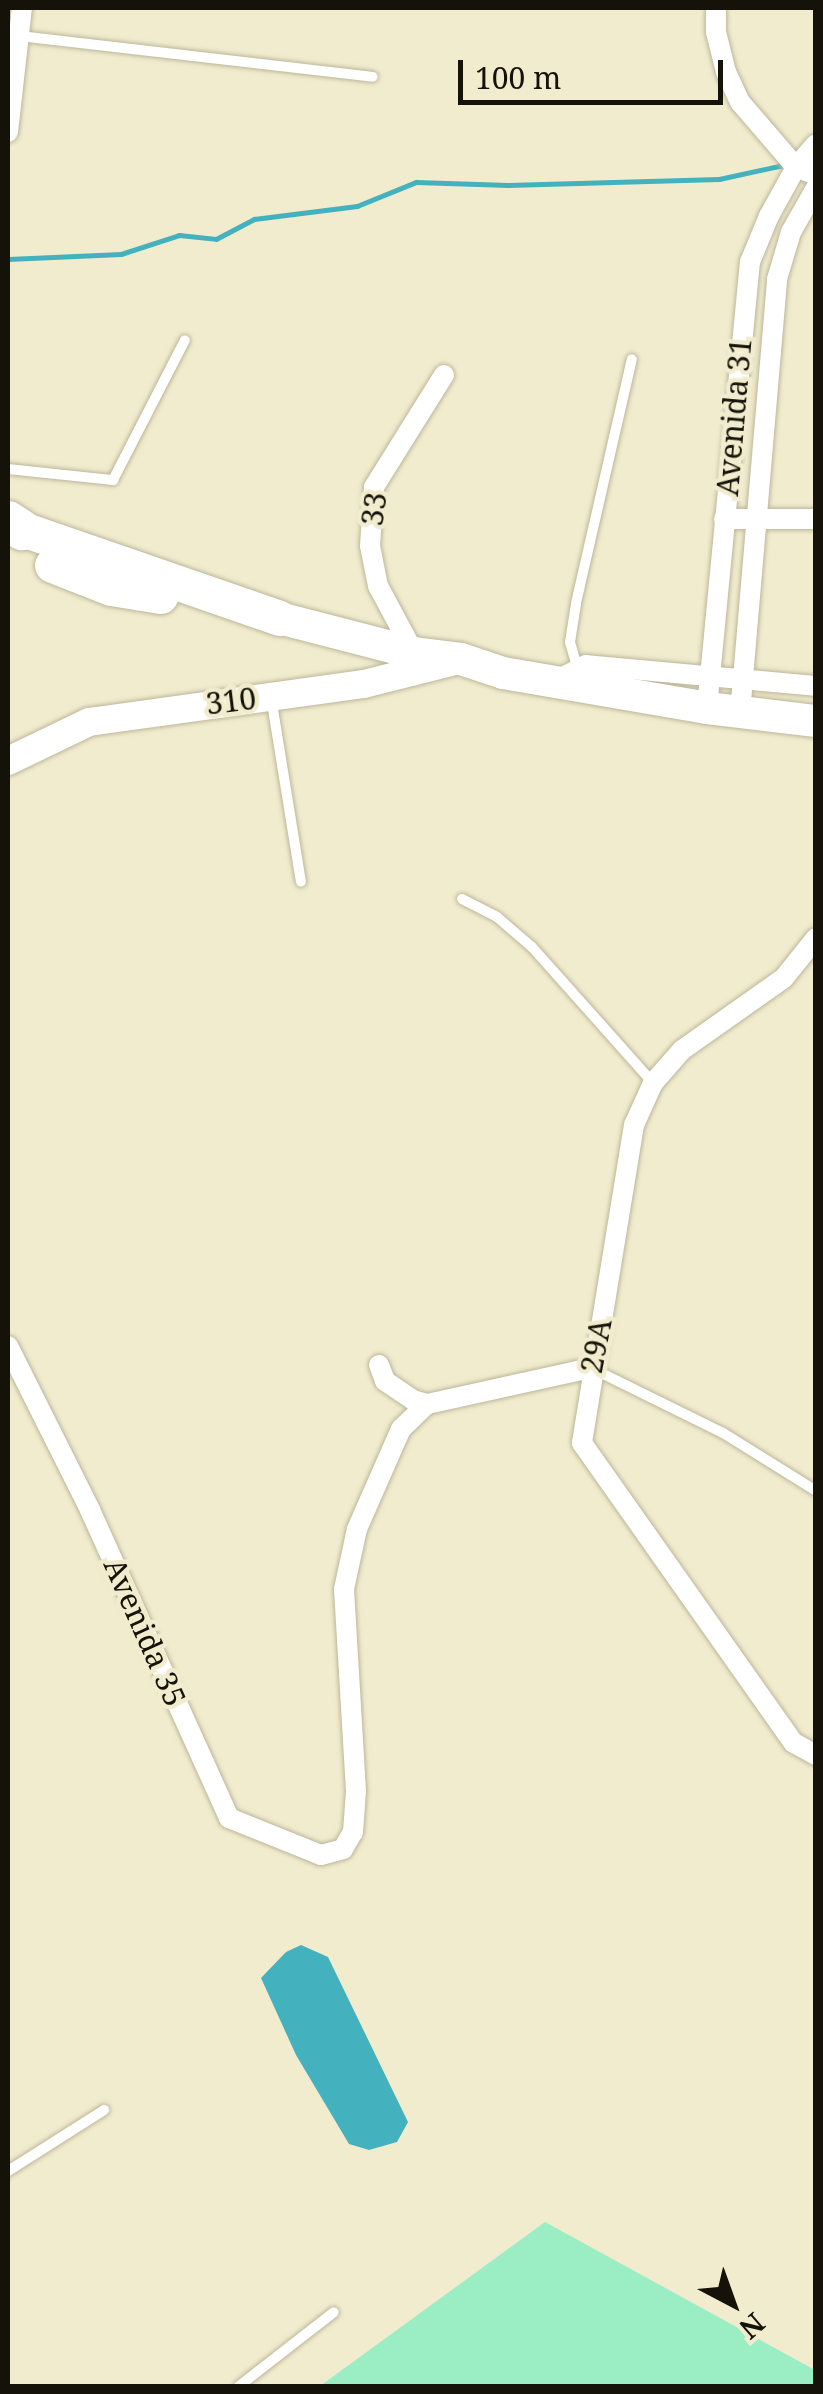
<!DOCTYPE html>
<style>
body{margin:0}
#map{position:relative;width:823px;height:2394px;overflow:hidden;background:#f2eccf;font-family:"Noto Serif",serif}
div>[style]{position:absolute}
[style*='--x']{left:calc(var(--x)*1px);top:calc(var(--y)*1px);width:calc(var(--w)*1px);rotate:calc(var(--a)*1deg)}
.green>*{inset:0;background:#9beec4}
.water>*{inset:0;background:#43b2be}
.stream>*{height:5px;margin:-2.5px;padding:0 2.5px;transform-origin:2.5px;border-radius:2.5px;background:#43b2be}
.roads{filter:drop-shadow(0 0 2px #bcb69a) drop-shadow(0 0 2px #bcb69a)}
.service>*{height:10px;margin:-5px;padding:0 5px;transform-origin:5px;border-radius:5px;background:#fff}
.minor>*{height:20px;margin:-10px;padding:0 10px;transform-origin:10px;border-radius:10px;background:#fff}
.tertiary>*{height:28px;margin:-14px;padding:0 14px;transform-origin:14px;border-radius:14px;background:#fff}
.primary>*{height:32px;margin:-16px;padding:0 16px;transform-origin:16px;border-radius:16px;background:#fff}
.trunk>*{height:35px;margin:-17.5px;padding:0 17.5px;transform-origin:17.5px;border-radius:17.5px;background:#fff}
.motorway>*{height:40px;margin:-20px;padding:0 20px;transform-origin:20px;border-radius:20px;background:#fff}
span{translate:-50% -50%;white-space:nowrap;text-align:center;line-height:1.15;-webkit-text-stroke:9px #f2eccf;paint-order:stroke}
.street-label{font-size:30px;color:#151309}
.frame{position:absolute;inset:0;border:10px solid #151309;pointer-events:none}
.north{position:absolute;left:683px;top:2254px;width:100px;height:100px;-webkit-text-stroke:8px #f2eccf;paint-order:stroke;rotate:139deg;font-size:28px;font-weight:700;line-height:40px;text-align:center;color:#151309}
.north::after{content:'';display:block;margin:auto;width:35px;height:45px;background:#151309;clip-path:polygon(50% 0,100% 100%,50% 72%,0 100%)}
.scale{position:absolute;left:458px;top:60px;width:265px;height:45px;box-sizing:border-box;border:5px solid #151309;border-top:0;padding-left:12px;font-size:30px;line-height:35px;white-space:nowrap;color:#151309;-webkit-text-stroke:8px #f2eccf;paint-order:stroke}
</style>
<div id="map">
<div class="green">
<div style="clip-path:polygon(545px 2222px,815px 2370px,815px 2386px,320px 2386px)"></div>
</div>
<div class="water">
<div style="clip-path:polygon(301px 1945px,328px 1957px,408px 2122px,397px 2142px,369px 2150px,349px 2144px,296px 2055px,261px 1978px,286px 1952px)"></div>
</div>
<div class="stream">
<div style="--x:8;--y:259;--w:113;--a:-2.5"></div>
<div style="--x:121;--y:254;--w:61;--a:-18.1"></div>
<div style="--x:179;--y:235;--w:37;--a:6"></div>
<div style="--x:216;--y:239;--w:43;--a:-27.8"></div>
<div style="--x:254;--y:219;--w:104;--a:-7.2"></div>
<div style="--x:357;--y:206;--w:64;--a:-22.1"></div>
<div style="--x:416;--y:182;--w:92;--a:1.9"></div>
<div style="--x:508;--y:185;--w:211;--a:-1.6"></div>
<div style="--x:719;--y:179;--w:66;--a:-12.3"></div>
</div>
<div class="roads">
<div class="service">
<div style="--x:20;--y:36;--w:355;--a:6.6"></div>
<div style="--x:8;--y:469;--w:106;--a:6"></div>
<div style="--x:113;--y:480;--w:157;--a:-62.8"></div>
<div style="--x:578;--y:670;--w:29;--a:-106"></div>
<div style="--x:570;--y:642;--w:39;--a:-81"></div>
<div style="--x:576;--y:603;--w:250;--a:-77.1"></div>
<div style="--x:271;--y:697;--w:187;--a:80.8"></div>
<div style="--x:462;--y:899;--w:39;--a:27"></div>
<div style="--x:497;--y:917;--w:46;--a:40.6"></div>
<div style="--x:532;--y:947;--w:182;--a:48.3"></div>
<div style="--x:593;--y:1369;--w:145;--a:26.2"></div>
<div style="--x:723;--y:1433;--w:110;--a:31.9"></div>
<div style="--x:8;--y:2171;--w:114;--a:-32.4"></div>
<div style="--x:239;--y:2386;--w:120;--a:-37.9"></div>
</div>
<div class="minor">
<div style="--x:716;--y:8;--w:24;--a:90"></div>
<div style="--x:716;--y:32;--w:41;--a:76"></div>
<div style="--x:726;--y:72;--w:33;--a:65"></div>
<div style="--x:740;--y:102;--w:86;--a:49.3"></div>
<div style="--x:796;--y:167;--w:22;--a:22"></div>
<div style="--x:8;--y:132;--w:125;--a:-83.6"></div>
<div style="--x:724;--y:519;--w:92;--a:0"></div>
<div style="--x:414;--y:653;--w:76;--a:-118.2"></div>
<div style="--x:378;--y:586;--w:41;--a:-101.3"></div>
<div style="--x:370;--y:546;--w:59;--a:-86.1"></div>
<div style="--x:374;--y:487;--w:132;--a:-58"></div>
<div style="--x:555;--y:681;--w:35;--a:-27"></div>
<div style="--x:586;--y:665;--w:231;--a:5.2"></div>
<div style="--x:707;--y:708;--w:448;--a:-84.5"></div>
<div style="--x:750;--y:262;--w:50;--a:-67.6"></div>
<div style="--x:769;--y:216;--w:56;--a:-61.1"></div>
<div style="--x:796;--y:167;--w:30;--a:-49"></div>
<div style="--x:740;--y:713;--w:436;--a:-85.1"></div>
<div style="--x:777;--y:279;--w:49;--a:-73.4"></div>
<div style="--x:791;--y:232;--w:51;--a:-60.4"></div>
<div style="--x:816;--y:938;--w:51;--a:128.7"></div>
<div style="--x:784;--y:978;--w:125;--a:144.8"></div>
<div style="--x:682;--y:1050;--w:44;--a:131.3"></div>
<div style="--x:653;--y:1083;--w:46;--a:114.3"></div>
<div style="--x:634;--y:1125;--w:322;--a:99.3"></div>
<div style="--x:582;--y:1443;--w:367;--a:54.8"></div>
<div style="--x:794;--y:1743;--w:25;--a:29"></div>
<div style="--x:8;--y:1346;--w:183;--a:63.4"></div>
<div style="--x:90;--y:1510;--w:338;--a:65.7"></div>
<div style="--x:229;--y:1818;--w:99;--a:21.9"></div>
<div style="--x:321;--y:1855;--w:23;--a:-15"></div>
<div style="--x:343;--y:1849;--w:20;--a:-60"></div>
<div style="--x:353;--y:1832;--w:41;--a:-85.8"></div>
<div style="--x:356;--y:1791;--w:202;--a:-93.4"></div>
<div style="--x:344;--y:1589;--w:61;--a:-77.8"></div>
<div style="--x:357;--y:1529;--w:109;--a:-66.3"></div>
<div style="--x:401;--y:1429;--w:36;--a:-44"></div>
<div style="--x:379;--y:1365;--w:17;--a:69"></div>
<div style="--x:385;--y:1381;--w:34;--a:34"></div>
<div style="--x:413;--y:1400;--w:15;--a:16"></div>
<div style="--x:427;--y:1404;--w:168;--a:-12.4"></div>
</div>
<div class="tertiary">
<div style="--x:8;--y:761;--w:90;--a:-25.7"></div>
<div style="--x:89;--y:722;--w:278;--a:-7.9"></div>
<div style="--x:364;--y:684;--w:94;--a:-14.2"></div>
</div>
<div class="primary">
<div style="--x:279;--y:618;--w:139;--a:14.5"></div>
<div style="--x:414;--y:653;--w:47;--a:7.3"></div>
<div style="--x:461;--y:659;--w:44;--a:18.4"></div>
<div style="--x:503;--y:673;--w:207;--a:9.7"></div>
<div style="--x:707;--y:708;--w:110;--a:6.8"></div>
</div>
<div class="trunk">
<div style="--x:8;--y:524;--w:287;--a:19.1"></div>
<div style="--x:52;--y:565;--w:63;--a:21.3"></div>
<div style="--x:111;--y:588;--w:50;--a:9.3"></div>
</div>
<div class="motorway">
<div style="--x:8;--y:521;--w:17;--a:33"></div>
</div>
</div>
<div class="street-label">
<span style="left:734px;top:417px;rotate:-85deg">Avenida 31</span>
<span style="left:374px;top:509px;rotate:-82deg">33</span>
<span style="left:231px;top:701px;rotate:-7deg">310</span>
<span style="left:596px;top:1346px;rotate:-79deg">29A</span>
<span style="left:145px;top:1632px;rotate:66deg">Avenida 35</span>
</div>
<div class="frame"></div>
<div class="north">N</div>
<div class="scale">100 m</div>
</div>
